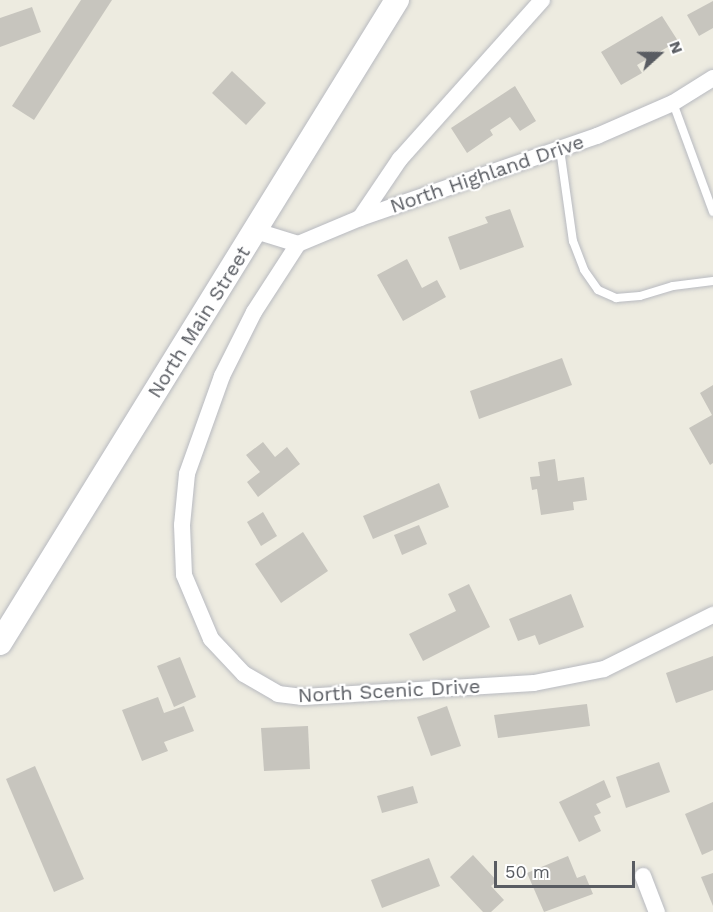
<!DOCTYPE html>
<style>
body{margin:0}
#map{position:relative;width:713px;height:912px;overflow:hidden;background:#edebe0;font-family:"Work Sans",sans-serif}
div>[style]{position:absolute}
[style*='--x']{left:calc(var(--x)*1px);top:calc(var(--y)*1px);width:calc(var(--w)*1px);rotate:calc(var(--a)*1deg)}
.building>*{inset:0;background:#c7c5be}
.roads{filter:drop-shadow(0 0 2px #b8bac0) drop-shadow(0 0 2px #b8bac0)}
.lane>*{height:8px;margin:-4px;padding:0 4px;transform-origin:4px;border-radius:4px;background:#fff}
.street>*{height:16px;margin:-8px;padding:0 8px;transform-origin:8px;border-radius:8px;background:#fff}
.secondary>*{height:24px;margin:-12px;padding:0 12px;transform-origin:12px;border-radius:12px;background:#fff}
span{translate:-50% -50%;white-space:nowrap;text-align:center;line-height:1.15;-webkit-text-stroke:4.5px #fff;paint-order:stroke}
.street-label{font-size:20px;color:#595c62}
.north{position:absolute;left:629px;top:24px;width:60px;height:60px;-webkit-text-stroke:4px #fff;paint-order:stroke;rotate:69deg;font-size:16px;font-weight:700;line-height:24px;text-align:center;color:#595c62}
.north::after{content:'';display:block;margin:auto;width:21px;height:27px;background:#595c62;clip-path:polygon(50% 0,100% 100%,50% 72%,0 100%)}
.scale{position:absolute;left:494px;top:861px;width:141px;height:27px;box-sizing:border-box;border:3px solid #595c62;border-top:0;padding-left:8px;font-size:18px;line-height:21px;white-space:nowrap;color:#595c62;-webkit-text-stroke:4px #fff;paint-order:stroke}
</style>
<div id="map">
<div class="building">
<div style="clip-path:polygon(81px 0,112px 0,34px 120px,12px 106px)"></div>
<div style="clip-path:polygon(713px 1px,713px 28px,699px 36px,687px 15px)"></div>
<div style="clip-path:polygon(32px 7px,41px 32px,0 47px,0 18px)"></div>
<div style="clip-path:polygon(662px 16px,678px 41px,637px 65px,642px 73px,621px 85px,601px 52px)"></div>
<div style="clip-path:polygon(232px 71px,266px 103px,246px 125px,212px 93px)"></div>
<div style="clip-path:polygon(515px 86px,536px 121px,520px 131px,510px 117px,490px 130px,493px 135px,467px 153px,451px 128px)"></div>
<div style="clip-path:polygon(510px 209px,524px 247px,460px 270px,448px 237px,488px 223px,485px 217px)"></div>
<div style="clip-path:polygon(407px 259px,422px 288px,437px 280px,446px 297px,403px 321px,377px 275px)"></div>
<div style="clip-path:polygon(562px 358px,572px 385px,479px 419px,470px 391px)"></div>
<div style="clip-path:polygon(713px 385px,713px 463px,710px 465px,689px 428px,712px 415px,700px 393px)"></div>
<div style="clip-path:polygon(263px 442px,275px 457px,287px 447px,300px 464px,258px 497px,247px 482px,260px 472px,246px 455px)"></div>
<div style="clip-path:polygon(555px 459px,558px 481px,584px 477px,587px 500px,573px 502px,574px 510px,541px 515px,537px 489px,532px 490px,530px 477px,540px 476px,538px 462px)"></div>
<div style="clip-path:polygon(439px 483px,449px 507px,373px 539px,363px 516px)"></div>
<div style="clip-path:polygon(263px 512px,277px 536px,261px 546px,247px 522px)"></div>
<div style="clip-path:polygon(419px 525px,427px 544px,402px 555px,394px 535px)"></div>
<div style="clip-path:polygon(303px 532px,328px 571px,281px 603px,255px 564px)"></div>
<div style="clip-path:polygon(469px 584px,490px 627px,423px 661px,409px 634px,456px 611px,448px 594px)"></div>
<div style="clip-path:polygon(571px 594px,584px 627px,539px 645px,535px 635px,518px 641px,509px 619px)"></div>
<div style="clip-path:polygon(713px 656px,713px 690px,676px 703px,666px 673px)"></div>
<div style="clip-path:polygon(180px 657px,196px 697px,174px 707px,157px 666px)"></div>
<div style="clip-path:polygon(158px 697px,164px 713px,184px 706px,194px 731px,164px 742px,168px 751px,142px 761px,122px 710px)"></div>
<div style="clip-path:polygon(587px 704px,590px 726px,498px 738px,494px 715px)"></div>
<div style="clip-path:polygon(447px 706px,461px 746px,431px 756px,417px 717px)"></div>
<div style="clip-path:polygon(308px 726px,310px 769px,264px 771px,261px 728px)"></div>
<div style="clip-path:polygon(659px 762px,670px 792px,626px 808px,616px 777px)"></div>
<div style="clip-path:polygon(35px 766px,84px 879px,54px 892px,6px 779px)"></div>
<div style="clip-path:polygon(604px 780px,611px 797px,596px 804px,601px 813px,594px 816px,601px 831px,579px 842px,559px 802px)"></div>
<div style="clip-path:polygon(413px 786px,418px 803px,382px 813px,377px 796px)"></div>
<div style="clip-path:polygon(713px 802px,713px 850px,702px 855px,685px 814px)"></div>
<div style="clip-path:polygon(473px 855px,497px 881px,491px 886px,504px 900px,491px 912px,483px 912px,450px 877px)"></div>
<div style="clip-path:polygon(568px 856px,577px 878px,585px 875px,593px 894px,544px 912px,527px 873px)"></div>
<div style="clip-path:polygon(429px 858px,440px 886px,382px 908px,371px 880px)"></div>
<div style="clip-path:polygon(713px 873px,713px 906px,701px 877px)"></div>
</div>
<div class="roads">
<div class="lane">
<div style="--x:673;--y:103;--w:116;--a:69.8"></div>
<div style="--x:560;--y:149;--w:93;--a:82"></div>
<div style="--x:573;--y:241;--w:31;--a:69"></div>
<div style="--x:584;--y:270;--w:24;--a:55"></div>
<div style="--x:598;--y:290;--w:20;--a:24"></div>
<div style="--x:616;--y:298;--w:24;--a:-5"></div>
<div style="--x:640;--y:296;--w:34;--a:-17"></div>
<div style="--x:673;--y:286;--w:40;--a:-7.1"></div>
</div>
<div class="street">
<div style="--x:360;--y:218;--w:71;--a:-55.9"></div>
<div style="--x:400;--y:159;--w:213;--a:-48.2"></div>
<div style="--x:256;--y:231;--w:44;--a:17.2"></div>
<div style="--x:298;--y:244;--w:67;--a:-22.8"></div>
<div style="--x:360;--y:218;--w:251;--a:-19.1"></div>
<div style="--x:597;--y:136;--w:83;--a:-23.5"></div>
<div style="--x:673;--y:103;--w:47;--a:-32"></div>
<div style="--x:298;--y:244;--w:81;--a:122.9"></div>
<div style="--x:254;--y:312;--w:72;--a:116.6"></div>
<div style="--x:222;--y:376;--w:104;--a:109.7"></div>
<div style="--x:187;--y:474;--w:51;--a:95.6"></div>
<div style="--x:182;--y:525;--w:50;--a:87.7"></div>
<div style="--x:184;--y:575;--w:69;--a:67.1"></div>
<div style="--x:211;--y:639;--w:48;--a:46.7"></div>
<div style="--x:244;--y:674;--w:39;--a:30"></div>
<div style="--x:278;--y:694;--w:25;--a:7"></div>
<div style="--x:303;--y:697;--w:231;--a:-3.5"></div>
<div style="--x:534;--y:683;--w:71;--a:-11.3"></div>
<div style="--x:604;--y:669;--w:122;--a:-26.4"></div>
<div style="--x:643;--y:876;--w:39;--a:69"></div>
</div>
<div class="secondary">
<div style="--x:0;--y:643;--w:756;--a:-58.31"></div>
</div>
</div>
<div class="street-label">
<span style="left:487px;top:174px;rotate:-19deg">North Highland Drive</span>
<span style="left:199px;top:322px;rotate:-58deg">North Main Street</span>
<span style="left:389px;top:691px;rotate:-3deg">North Scenic Drive</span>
</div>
<div class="north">N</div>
<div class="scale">50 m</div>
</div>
